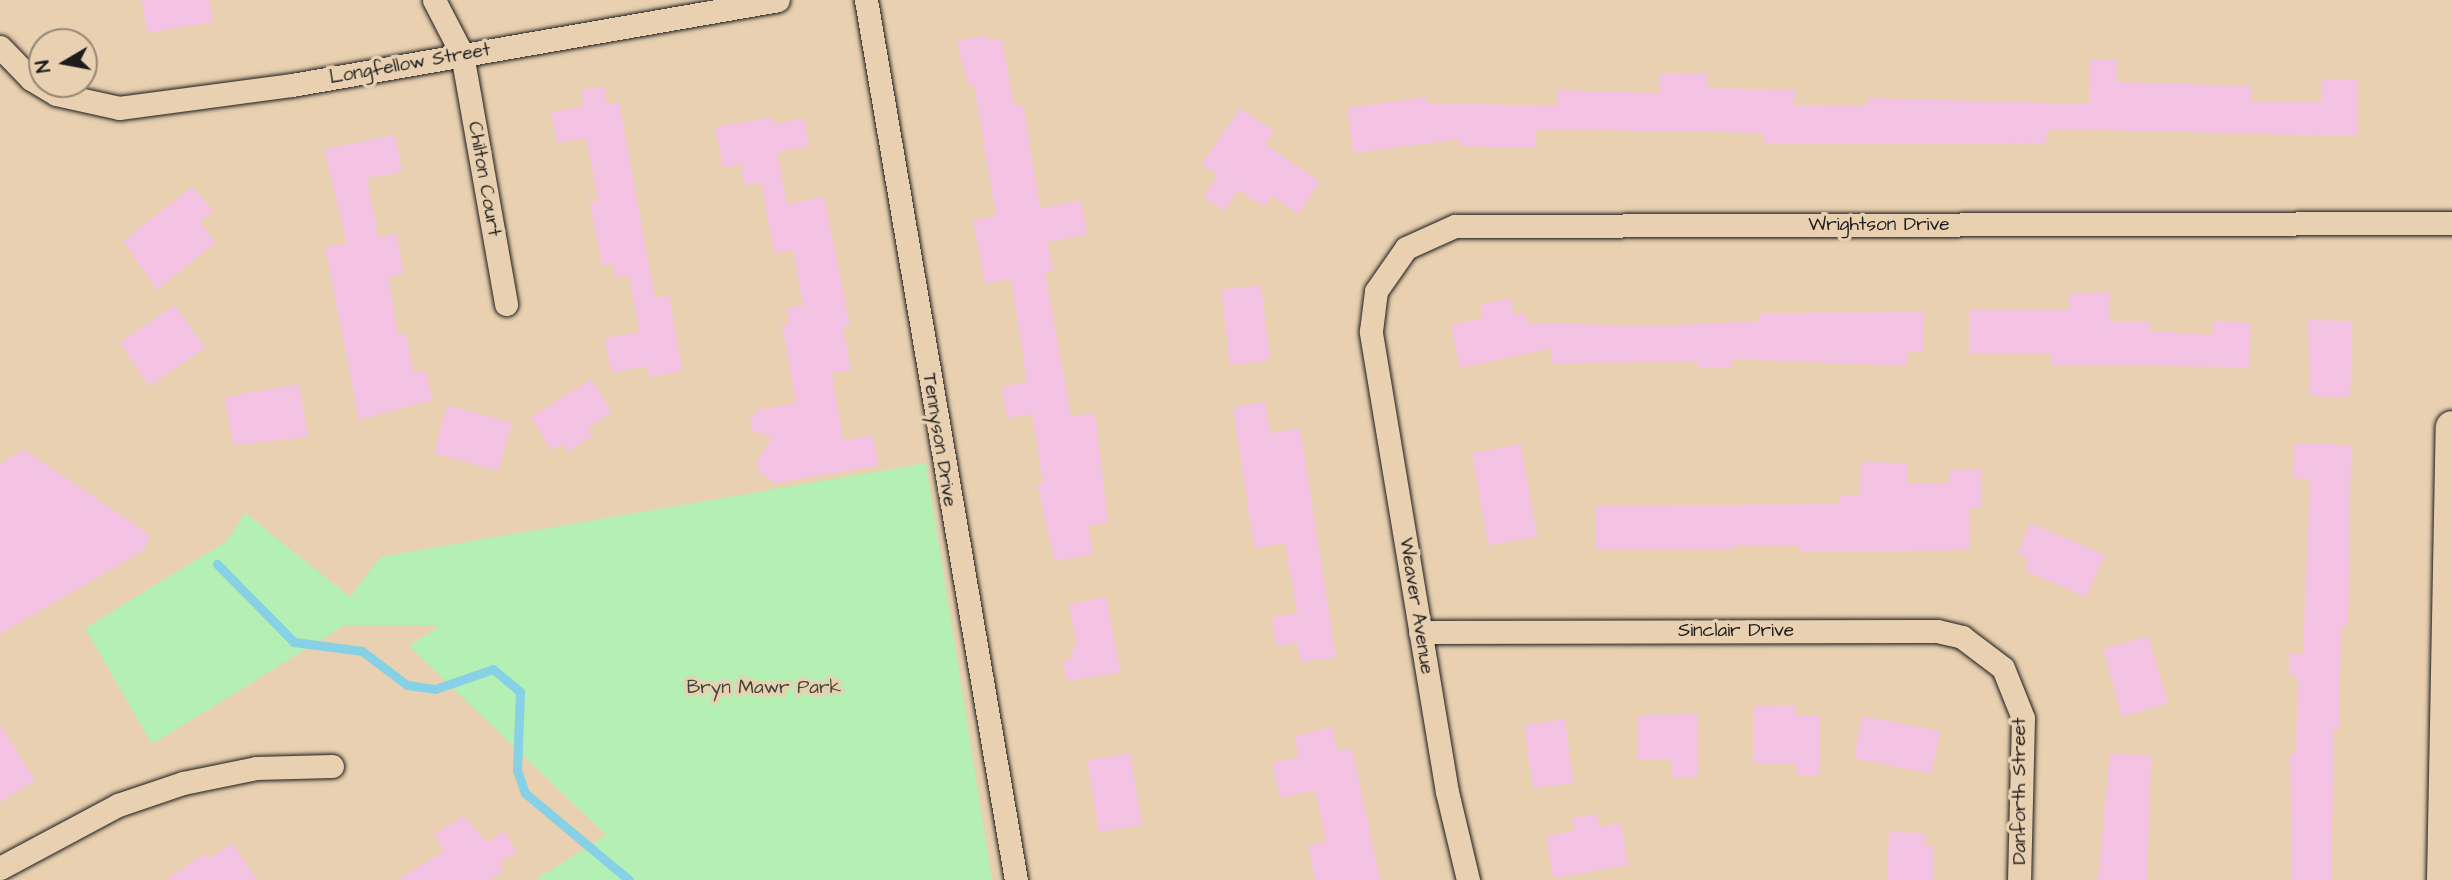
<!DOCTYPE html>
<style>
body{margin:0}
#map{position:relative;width:2452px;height:880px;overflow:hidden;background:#e8d0b0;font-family:"Architects Daughter",sans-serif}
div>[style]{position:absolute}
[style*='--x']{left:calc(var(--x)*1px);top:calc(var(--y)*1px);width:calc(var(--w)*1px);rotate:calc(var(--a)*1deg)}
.green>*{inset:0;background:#b4efb4}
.stream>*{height:9px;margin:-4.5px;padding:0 4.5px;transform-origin:4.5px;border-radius:4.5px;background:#86d1e6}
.building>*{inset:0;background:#f4c3e4}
.roads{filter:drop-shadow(0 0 2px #1c1c1c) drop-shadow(0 0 2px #1c1c1c)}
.street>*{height:23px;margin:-11.5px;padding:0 11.5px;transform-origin:11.5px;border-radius:11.5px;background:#e8d0b0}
.secondary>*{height:33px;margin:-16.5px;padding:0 16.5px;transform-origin:16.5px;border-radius:16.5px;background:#e8d0b0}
span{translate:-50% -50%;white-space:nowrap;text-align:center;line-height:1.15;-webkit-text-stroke:7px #e8d0b0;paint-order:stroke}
.street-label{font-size:19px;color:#1c1c1c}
.park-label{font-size:19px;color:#3a463a}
.north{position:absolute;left:28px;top:28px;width:70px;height:70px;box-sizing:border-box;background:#e8d0b0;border:2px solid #968875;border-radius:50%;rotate:260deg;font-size:19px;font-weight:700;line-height:28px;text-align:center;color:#1c1c1c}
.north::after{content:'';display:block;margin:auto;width:24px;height:32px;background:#1c1c1c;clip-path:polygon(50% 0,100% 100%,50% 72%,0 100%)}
</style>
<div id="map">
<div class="green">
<div style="clip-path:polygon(926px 463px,992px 880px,535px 880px,606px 835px,409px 646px,441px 625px,345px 625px,152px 744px,85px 628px,227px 541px,245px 513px,350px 597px,380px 557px)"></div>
</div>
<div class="stream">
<div style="--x:217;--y:564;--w:110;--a:45.4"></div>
<div style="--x:294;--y:642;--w:69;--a:7.5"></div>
<div style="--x:362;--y:651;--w:56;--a:37.1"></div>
<div style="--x:407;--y:685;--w:28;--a:8"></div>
<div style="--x:435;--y:689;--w:61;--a:-19"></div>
<div style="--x:493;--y:669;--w:35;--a:40"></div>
<div style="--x:520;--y:692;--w:78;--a:92.2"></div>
<div style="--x:517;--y:770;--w:24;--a:71"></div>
<div style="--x:525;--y:793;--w:136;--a:39.9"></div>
</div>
<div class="building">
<div style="clip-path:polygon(142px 0,209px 0,213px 22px,147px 33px)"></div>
<div style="clip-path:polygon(988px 35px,989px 41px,1002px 39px,1014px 106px,1023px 105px,1040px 208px,1081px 200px,1087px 234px,1047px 242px,1053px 271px,1045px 273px,1071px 416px,1095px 413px,1108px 522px,1088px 526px,1093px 554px,1055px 561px,1037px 484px,1043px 483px,1032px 414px,1007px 418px,1001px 387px,1027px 382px,1011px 279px,985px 284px,973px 220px,996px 216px,974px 85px,969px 86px,956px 41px)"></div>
<div style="clip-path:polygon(2090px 60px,2117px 60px,2116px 82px,2251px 86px,2251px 101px,2322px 101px,2322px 80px,2357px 80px,2357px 136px,2047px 129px,2046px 143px,1838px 144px,1763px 143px,1763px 133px,1536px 129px,1535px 148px,1459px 146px,1459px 139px,1353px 153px,1347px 108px,1427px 97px,1427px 103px,1558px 106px,1558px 90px,1659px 93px,1660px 73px,1708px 74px,1707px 88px,1795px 90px,1794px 105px,1868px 106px,1868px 98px,2089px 104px)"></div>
<div style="clip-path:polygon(604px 86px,607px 104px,619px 102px,655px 298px,669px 295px,682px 371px,649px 377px,647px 366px,611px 373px,605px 338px,639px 332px,629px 275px,615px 277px,613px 264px,602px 266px,590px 202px,598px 200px,586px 138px,557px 143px,551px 112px,584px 106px,581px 90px)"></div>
<div style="clip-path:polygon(1240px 108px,1274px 131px,1265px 144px,1320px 182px,1298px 214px,1272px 196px,1264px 207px,1238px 190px,1224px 211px,1203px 197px,1218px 175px,1202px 164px)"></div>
<div style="clip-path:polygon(772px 117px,773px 124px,804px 119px,809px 146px,777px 152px,787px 204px,824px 197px,850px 325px,843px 327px,851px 370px,832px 373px,843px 440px,873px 435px,878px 466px,775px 483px,759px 472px,757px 461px,772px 438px,752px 430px,750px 417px,760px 409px,796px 403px,782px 324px,789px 323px,787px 308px,803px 305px,793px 250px,774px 253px,761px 182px,744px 185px,741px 164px,723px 168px,715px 127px)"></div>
<div style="clip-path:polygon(395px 135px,402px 172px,367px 178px,378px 237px,397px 234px,403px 274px,388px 277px,398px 335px,406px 333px,413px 373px,426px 371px,432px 400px,359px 420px,325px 247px,347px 243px,324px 149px)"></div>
<div style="clip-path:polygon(192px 187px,214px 211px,200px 221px,215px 243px,157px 290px,123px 241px)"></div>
<div style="clip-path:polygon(1261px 285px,1270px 360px,1230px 365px,1221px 290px)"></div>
<div style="clip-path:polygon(2110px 292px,2110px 321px,2150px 321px,2150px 331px,2212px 335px,2213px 321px,2251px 323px,2249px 367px,2052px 365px,2052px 354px,1969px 354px,1969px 309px,2069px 309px,2069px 293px)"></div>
<div style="clip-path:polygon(1511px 298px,1514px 315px,1525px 313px,1527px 323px,1656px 326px,1760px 321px,1760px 313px,1924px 312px,1923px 352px,1908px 351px,1908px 366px,1731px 359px,1732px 367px,1697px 368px,1697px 362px,1552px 363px,1552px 348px,1460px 368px,1451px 325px,1483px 318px,1480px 305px)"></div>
<div style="clip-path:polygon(175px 305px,205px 348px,149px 386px,120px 342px)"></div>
<div style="clip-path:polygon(2308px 320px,2352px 321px,2350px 398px,2310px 396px)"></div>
<div style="clip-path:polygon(591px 379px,612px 412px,587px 428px,592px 436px,568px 452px,563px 443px,551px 450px,531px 417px)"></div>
<div style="clip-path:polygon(299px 384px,308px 437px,233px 445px,225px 397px)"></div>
<div style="clip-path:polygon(1265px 402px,1270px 433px,1300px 428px,1336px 658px,1300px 662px,1297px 643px,1276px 646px,1272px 617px,1297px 613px,1285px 543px,1254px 548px,1233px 407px)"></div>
<div style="clip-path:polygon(447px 405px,512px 423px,498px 471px,434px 453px)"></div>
<div style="clip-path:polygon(2294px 443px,2351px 445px,2348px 626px,2341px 626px,2339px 729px,2334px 729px,2331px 880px,2292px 880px,2290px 754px,2296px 754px,2298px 676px,2289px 676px,2289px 653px,2303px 653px,2310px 479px,2293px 478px)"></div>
<div style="clip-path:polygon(1521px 444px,1537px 537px,1488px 545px,1472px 453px)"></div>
<div style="clip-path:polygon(23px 449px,150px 535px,144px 550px,0 634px,0 464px)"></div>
<div style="clip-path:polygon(1861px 462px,1907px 463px,1907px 483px,1950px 483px,1950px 469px,1981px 469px,1981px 507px,1970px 508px,1970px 550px,1800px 552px,1800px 545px,1733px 545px,1733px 550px,1595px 550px,1595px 506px,1840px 504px,1840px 495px,1860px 495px)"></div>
<div style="clip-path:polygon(2030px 523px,2105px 555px,2086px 597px,2024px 570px,2029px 559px,2017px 554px)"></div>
<div style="clip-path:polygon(1106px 597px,1120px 672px,1067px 681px,1063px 660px,1074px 658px,1071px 648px,1077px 647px,1069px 604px)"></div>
<div style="clip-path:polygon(2148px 636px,2168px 703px,2122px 717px,2103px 649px)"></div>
<div style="clip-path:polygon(1796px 705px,1795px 715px,1819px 715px,1820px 776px,1797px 776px,1796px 763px,1753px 763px,1753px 706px)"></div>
<div style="clip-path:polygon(1697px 714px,1697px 777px,1671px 777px,1671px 760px,1638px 760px,1637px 715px)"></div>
<div style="clip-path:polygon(1862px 716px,1940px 731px,1931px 774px,1854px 758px)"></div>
<div style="clip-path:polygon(1565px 719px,1573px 783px,1533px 788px,1524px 725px)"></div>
<div style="clip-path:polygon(0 724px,35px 781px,0 802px)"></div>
<div style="clip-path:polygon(1332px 727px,1337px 751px,1352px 748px,1380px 880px,1315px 880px,1308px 846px,1326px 842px,1315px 790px,1280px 798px,1272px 763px,1299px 757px,1295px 736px)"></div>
<div style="clip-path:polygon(1130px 753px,1142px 825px,1099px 832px,1087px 760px)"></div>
<div style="clip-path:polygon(2110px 754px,2151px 755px,2147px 880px,2098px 880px)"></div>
<div style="clip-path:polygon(1597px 814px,1599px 827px,1621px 823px,1628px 865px,1553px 878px,1546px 836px,1574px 831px,1572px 818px)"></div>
<div style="clip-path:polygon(463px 816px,487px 842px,504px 831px,517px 852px,499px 863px,505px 870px,489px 880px,397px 880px,444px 851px,434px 834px)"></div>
<div style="clip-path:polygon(1889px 832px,1925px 833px,1925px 845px,1934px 845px,1933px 880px,1887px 880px)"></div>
<div style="clip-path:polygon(232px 843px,257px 880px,165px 880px,205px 854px,208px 859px)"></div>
</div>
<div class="roads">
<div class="street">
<div style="--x:434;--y:0;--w:61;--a:62.6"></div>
<div style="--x:462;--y:54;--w:254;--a:80"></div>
<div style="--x:866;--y:0;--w:893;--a:80.33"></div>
<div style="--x:0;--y:47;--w:45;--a:45.9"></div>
<div style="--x:31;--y:79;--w:29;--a:31"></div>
<div style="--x:56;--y:94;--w:65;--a:12.5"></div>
<div style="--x:119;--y:108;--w:175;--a:-7.6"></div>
<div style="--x:292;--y:85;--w:493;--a:-9.9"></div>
<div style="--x:1420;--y:632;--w:517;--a:-0.11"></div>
<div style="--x:1937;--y:631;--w:26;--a:13"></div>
<div style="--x:1962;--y:637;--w:51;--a:37.1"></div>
<div style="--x:2003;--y:668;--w:54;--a:68.2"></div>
<div style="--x:2023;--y:718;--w:162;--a:91.4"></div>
<div style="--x:0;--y:868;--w:134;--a:-28.1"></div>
<div style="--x:118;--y:805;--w:69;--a:-18.7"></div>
<div style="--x:183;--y:783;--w:75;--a:-11.6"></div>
<div style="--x:256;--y:768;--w:76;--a:-1.5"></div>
<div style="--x:1468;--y:880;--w:90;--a:-103.4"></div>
<div style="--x:1447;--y:792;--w:467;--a:-99.4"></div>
<div style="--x:1371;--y:331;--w:40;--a:-82.9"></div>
<div style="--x:1376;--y:291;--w:52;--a:-55.1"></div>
<div style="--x:1406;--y:248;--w:54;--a:-24.2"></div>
<div style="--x:1455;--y:226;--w:997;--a:-0.17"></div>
</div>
<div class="secondary">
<div style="--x:2443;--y:880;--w:453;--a:-88.9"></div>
</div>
</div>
<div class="street-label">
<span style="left:410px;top:64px;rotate:-10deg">Longfellow Street</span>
<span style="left:484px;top:179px;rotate:80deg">Chilton Court</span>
<span style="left:1879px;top:225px">Wrightson Drive</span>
<span style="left:939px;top:440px;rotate:81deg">Tennyson Drive</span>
<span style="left:1416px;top:606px;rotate:81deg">Weaver Avenue</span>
<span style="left:1736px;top:631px">Sinclair Drive</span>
<span style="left:2020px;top:791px;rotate:-90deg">Danforth Street</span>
</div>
<div class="park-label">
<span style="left:764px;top:688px">Bryn Mawr Park</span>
</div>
<div class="north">N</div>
</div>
